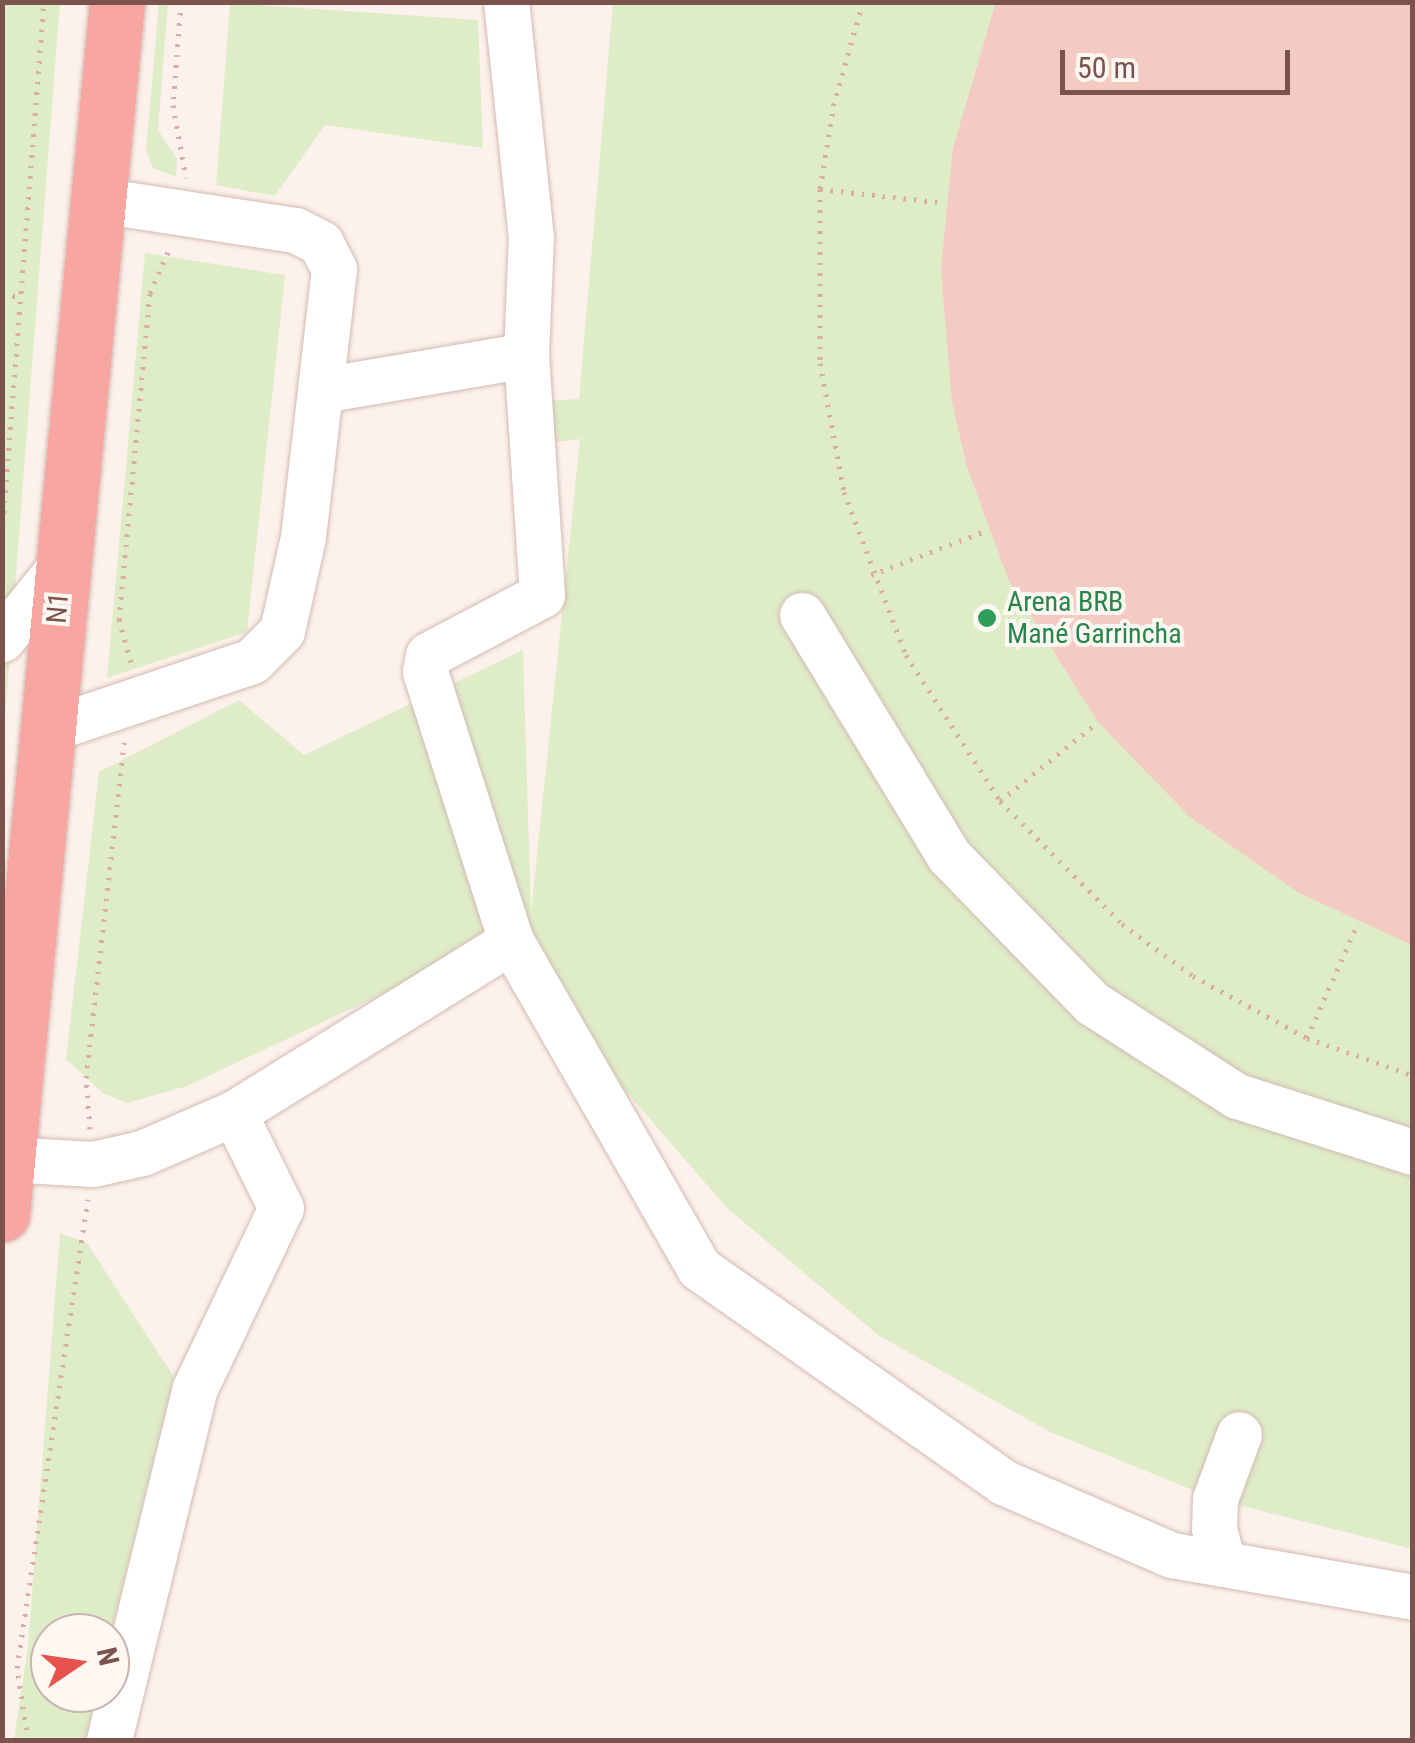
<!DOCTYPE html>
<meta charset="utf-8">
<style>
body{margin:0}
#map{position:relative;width:1415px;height:1743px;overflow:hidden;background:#fdf2eb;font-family:"Roboto Condensed",sans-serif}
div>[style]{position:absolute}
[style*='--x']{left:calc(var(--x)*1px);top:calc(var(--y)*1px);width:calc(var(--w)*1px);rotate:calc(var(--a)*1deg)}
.green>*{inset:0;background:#deecc8}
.building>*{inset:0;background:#f3cbc2}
.path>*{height:5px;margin-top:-2.5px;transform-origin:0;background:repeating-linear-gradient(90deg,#d9ada4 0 2.5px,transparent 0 10.5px)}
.roads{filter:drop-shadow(0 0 2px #d3bab2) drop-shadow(0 0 2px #d3bab2)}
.minor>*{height:45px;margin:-22.5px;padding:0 22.5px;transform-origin:22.5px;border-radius:22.5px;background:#fff}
.highway>*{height:55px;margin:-27.5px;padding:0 27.5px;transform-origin:27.5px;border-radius:27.5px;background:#f7a6a1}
.dots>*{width:28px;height:28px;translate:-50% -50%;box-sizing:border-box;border:5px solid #fff7f2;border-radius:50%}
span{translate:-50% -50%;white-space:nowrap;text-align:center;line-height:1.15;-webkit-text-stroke:8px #fff7f2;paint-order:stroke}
.leisure-label{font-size:28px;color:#27864d}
.left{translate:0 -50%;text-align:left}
.street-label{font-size:28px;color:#79534c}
.frame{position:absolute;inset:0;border:5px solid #79534c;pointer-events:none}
.north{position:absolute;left:30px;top:1613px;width:100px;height:100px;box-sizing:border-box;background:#fff7f2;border:2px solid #c9b5b0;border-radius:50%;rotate:77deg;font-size:28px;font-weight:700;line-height:40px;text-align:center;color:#79534c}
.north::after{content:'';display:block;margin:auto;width:35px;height:45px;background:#e7524f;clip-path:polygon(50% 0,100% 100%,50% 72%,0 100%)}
.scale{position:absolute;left:1060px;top:50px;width:230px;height:45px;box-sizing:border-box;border:5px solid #79534c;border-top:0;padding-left:12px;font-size:30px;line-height:35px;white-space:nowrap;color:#79534c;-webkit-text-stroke:8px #fff7f2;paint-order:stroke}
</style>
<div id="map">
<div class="green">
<div style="clip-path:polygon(3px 3px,60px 3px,3px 744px)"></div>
<div style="clip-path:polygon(159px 3px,168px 3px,158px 130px,177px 159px,176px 177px,153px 168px,146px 150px)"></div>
<div style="clip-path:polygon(230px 3px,478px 20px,483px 148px,325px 125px,275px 196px,216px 185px)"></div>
<div style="clip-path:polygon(613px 3px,1412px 3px,1412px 1549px,1215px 1499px,1050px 1432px,878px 1335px,727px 1208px,616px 1080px,530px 953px,529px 925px,187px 1086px,127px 1103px,104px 1094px,66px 1059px,99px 772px,239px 700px,304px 755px,523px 650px,531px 913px,580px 439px,542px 444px,536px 401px,579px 399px)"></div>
<div style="clip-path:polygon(145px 253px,285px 275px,247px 632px,107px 678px)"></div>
<div style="clip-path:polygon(60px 1233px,87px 1243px,174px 1377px,110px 1637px,50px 1633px,50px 1693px,97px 1693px,86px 1740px,14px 1740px,28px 1645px)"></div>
</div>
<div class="building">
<div style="clip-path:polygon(996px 2px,1412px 2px,1412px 945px,1299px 893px,1190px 817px,1098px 722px,1009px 581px,967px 467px,952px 402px,941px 269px,953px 148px)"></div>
</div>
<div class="path">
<div style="--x:181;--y:2;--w:103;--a:94.4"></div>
<div style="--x:173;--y:105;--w:74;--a:79.9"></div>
<div style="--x:863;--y:2;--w:105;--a:106"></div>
<div style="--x:834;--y:103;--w:87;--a:99.2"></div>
<div style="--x:820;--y:189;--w:174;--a:90"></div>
<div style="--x:820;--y:363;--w:131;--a:79.5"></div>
<div style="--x:844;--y:492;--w:174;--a:69.2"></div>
<div style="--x:906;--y:655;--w:174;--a:57.2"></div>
<div style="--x:1000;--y:801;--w:173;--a:45.2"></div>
<div style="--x:1122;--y:924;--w:88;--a:36.2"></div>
<div style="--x:1193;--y:976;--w:130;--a:28.5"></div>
<div style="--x:1307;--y:1038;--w:111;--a:19.4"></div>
<div style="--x:820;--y:189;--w:126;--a:6.4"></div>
<div style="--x:2;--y:295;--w:21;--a:5"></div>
<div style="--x:2;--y:534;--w:534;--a:-85.49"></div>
<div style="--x:871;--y:575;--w:125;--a:-21"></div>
<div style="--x:131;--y:662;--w:44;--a:-105.9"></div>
<div style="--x:119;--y:620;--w:328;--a:-84.6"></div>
<div style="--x:150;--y:293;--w:52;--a:-66.4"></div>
<div style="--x:1000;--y:801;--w:126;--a:-38.9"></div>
<div style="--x:1307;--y:1038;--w:126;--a:-66.1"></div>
<div style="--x:90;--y:1129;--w:51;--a:-94.5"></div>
<div style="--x:86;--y:1078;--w:338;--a:-83.5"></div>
<div style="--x:28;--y:1740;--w:73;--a:-98.7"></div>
<div style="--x:17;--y:1668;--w:474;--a:-81.4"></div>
</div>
<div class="roads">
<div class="minor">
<div style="--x:322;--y:390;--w:207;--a:-9.7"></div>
<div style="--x:802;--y:615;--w:282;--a:58.6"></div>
<div style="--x:949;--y:856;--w:205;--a:45.8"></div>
<div style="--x:1092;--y:1003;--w:172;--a:32.7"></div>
<div style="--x:1237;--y:1096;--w:184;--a:17.7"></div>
<div style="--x:2;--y:639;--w:96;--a:-51.3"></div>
<div style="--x:47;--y:730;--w:216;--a:-18.6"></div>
<div style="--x:252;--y:661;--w:42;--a:-45"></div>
<div style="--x:282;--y:631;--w:96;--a:-77.4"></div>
<div style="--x:303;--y:537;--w:270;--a:-83.4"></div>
<div style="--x:334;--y:269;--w:29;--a:-117"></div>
<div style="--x:321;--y:243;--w:29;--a:-153"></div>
<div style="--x:295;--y:230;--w:199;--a:-171.3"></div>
<div style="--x:511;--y:941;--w:377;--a:60.1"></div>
<div style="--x:699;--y:1268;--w:372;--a:35.1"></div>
<div style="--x:1003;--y:1482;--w:184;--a:23.4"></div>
<div style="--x:1172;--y:1555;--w:244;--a:9.9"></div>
<div style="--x:7;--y:1159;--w:86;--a:3.3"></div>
<div style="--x:93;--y:1164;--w:50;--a:-12.7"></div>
<div style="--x:142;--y:1153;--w:100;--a:-23.5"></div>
<div style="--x:234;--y:1113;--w:326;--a:-31.8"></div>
<div style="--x:511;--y:941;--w:283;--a:-107.7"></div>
<div style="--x:425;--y:671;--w:16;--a:-79"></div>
<div style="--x:428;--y:655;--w:129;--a:-27.8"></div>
<div style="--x:542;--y:595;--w:241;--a:-93.8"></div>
<div style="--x:526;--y:355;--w:117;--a:-87.6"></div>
<div style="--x:531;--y:238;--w:237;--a:-96"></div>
<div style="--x:1223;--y:1564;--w:36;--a:-104"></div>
<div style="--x:1214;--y:1529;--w:30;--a:-88"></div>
<div style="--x:1215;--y:1499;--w:69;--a:-69.7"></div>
<div style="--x:109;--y:1740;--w:362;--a:-76.3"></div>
<div style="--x:195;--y:1388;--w:199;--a:-64.5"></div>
<div style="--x:281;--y:1208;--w:106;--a:-116.3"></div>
</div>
<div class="highway">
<div style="--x:2;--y:1214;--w:1217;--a:-84.58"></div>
</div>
</div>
<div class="dots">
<div style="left:987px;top:618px;background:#2e9e5b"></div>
</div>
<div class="leisure-label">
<span class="left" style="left:1007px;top:618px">Arena BRB<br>Mané Garrincha</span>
</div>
<div class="street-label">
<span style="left:58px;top:608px;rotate:-85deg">N1</span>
</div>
<div class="frame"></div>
<div class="north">N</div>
<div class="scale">50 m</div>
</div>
